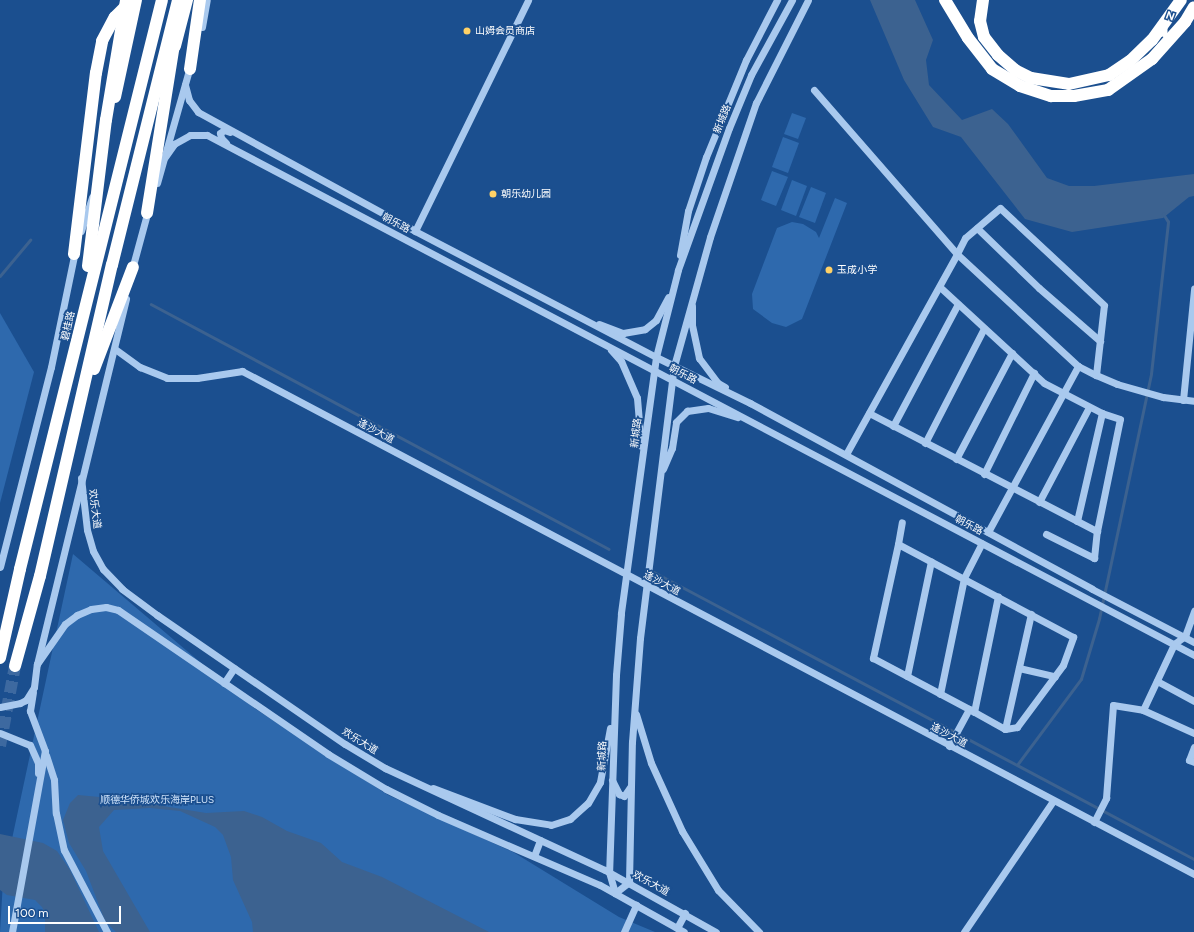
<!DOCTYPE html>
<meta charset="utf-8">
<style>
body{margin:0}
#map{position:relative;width:1194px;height:932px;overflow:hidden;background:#1b4f8f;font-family:Figtree,"Noto Sans SC",sans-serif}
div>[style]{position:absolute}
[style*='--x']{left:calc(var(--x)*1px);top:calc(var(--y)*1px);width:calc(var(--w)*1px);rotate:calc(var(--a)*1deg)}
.green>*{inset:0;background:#2e69ad}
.water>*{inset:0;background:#3c6290}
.stream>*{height:2.5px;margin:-1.25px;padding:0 1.25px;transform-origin:1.25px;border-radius:1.25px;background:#3c6290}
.highway-tunnel>*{height:12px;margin-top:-6px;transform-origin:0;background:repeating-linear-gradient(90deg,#3d69a0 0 12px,transparent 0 18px)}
.minor>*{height:7px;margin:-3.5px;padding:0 3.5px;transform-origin:3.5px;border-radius:3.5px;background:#a9c9ee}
.highway>*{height:12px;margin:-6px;padding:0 6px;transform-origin:6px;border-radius:6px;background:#fff}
.highway-bridge>*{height:12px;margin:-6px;padding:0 6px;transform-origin:6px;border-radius:6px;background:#fff}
.dots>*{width:11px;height:11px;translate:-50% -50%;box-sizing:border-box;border:2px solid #1b4f8f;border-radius:50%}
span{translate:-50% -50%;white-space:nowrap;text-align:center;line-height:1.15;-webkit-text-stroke:3.5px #1b4f8f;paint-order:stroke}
.poi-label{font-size:10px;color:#fff}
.left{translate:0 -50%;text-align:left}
.street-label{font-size:10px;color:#fff}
.park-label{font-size:10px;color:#cfe3fa}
.north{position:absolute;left:1146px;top:8px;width:40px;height:40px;-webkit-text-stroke:3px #1b4f8f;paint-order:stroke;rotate:20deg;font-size:11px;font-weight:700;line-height:16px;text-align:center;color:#fff}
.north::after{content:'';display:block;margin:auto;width:14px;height:18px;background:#fff;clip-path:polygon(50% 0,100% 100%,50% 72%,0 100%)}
.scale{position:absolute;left:8px;top:906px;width:113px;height:18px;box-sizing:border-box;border:2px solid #fff;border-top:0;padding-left:5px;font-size:12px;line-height:14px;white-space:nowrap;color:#fff;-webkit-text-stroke:3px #1b4f8f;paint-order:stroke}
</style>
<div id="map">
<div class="green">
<div style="clip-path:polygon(792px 113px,806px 118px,798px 139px,784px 134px)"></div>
<div style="clip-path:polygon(783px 137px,799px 143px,788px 173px,772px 167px)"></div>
<div style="clip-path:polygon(772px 171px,788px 177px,776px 206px,761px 200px)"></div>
<div style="clip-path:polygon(792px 180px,807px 186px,796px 216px,781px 210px)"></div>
<div style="clip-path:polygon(811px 187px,826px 193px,815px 223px,799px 217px)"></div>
<div style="clip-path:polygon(835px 198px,847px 203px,802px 319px,786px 327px,772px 323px,753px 309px,752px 294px,777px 228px,792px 222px,803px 224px,816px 232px,819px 238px)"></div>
<div style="clip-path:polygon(0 313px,34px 372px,0 503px)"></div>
<div style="clip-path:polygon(73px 554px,254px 708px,388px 795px,513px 852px,619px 917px,655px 932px,0 932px,3px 881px)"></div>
</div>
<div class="water">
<div style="clip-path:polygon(870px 0,915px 0,933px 40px,926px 60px,929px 85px,962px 120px,992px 109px,1008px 124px,1047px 178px,1069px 186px,1094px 186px,1194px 174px,1194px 196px,1189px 197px,1163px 218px,1072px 232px,1025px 219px,961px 137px,933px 127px,904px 80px)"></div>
<div style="clip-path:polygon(78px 795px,121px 799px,206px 813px,244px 811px,262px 817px,287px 831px,321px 843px,342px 862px,382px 877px,489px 932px,253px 932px,252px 922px,233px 880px,231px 857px,223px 835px,215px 827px,180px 811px,150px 808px,114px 810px,99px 827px,103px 851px,150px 932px,116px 932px,105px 921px,86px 871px,69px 843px,63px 820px,70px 803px)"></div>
<div style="clip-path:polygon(0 834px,43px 843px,57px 851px,70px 870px,99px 932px,45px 932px,45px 913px,42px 907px,35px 900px,7px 895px,0 890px)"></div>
</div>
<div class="stream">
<div style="--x:0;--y:276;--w:47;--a:-50.2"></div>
<div style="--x:151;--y:304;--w:519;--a:28.14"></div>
<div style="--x:654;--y:572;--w:612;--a:27.99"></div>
<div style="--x:1017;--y:765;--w:107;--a:-53.3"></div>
<div style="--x:1081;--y:679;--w:63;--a:-73.3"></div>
<div style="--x:1099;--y:619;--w:250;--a:-78"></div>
<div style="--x:1151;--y:374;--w:153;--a:-83.6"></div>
<div style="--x:1168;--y:222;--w:9;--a:-122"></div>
</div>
<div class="highway-tunnel">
<div style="--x:0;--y:746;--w:81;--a:-79.4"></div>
</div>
<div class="minor">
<div style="--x:792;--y:0;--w:85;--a:118.7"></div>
<div style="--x:751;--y:75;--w:57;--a:112.5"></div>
<div style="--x:729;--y:128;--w:151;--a:109.8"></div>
<div style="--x:678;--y:270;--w:90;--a:104.2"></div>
<div style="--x:656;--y:357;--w:259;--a:97.8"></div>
<div style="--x:621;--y:614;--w:61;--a:94.7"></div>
<div style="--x:616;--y:675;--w:197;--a:92"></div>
<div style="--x:609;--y:872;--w:22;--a:74"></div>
<div style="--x:615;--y:893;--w:18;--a:-38"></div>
<div style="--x:629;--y:882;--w:140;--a:-88.8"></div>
<div style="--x:632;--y:742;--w:104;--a:-85.6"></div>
<div style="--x:640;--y:638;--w:274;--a:-82.9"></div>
<div style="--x:674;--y:366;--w:134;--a:-74.4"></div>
<div style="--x:710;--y:237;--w:142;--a:-71.1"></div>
<div style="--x:756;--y:103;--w:115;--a:-63.2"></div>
<div style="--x:202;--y:27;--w:27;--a:-80"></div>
<div style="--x:185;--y:85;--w:16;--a:75"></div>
<div style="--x:189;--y:100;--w:15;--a:53"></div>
<div style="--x:198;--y:112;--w:247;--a:28.7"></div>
<div style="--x:415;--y:231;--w:272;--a:27.6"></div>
<div style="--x:656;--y:357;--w:105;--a:26.1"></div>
<div style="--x:750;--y:403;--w:389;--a:28.5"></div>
<div style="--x:1092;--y:589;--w:115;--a:27.5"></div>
<div style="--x:814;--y:90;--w:218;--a:48.9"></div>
<div style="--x:957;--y:254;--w:229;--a:119"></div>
<div style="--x:226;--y:143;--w:7;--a:-135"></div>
<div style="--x:221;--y:138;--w:5;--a:-101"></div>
<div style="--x:220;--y:133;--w:5;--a:-37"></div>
<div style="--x:224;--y:130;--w:6;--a:18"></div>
<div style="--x:165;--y:157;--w:16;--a:-55"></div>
<div style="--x:174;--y:144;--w:18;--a:-29"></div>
<div style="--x:190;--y:135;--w:17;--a:0"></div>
<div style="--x:207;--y:135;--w:1116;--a:27.78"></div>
<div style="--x:157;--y:183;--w:122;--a:-74.2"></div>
<div style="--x:977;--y:228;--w:86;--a:44.1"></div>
<div style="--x:1039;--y:288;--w:81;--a:41"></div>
<div style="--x:81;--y:231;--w:36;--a:-72"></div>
<div style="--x:415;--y:231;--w:257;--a:-63.9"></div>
<div style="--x:680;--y:255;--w:45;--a:-79.7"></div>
<div style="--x:688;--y:211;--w:57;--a:-71.6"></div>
<div style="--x:706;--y:157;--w:105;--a:-67.6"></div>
<div style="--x:746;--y:60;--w:68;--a:-62.7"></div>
<div style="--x:132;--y:269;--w:61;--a:-74.8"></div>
<div style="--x:692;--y:306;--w:19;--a:90"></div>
<div style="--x:692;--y:325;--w:34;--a:78"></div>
<div style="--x:699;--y:358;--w:31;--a:53"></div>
<div style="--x:718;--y:383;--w:8;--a:30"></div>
<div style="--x:599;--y:324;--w:26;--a:21"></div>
<div style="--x:623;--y:333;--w:22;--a:-10"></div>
<div style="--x:645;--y:329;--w:14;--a:-39"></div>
<div style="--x:656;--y:320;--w:26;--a:-62"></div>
<div style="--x:115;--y:349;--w:31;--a:36"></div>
<div style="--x:140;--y:367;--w:29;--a:22"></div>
<div style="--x:167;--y:378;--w:30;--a:0"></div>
<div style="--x:197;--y:378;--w:46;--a:-8.8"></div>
<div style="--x:242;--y:371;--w:1077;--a:27.85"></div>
<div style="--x:611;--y:350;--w:15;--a:48"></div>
<div style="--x:621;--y:361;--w:40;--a:66.6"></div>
<div style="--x:637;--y:398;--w:48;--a:85.2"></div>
<div style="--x:1096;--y:375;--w:70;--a:-83.5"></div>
<div style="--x:1104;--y:305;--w:142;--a:-137"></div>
<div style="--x:1000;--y:208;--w:46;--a:139.4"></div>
<div style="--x:965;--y:238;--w:18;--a:117"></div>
<div style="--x:957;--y:254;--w:165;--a:42.8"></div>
<div style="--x:1078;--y:366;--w:20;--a:27"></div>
<div style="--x:1096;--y:375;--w:23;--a:23"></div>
<div style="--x:1117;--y:384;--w:48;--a:15.8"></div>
<div style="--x:1163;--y:397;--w:31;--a:7"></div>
<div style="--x:1183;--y:400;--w:112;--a:-84.3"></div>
<div style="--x:869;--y:413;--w:257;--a:27.4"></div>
<div style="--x:1097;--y:531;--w:114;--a:-78.4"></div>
<div style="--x:1120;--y:419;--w:19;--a:-162"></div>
<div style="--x:1102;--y:413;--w:65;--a:-152.7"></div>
<div style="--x:1044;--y:383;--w:142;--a:-137.3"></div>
<div style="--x:893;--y:426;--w:138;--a:-62"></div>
<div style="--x:925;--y:443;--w:129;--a:-62.8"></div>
<div style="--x:956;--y:459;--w:120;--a:-62.2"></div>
<div style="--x:663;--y:469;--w:23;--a:-67"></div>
<div style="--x:672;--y:448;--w:26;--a:-81"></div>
<div style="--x:676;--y:422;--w:16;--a:-45"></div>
<div style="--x:687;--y:411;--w:21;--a:-8"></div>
<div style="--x:708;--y:408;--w:31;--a:17"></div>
<div style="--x:984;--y:474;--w:113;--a:-63.7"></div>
<div style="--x:81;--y:478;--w:52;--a:83.4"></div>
<div style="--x:87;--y:530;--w:22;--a:74"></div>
<div style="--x:93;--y:551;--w:21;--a:61"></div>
<div style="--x:103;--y:569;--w:28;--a:46"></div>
<div style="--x:122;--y:589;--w:44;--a:36.6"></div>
<div style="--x:157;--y:615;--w:228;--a:34.5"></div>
<div style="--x:345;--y:744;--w:47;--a:31"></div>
<div style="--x:385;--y:768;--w:242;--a:24.9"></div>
<div style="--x:605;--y:870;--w:127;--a:29.2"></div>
<div style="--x:1039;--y:502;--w:107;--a:-62.2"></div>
<div style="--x:1077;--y:521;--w:111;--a:-77"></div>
<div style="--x:988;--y:532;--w:189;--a:-61.5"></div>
<div style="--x:1046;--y:534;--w:54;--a:26.6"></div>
<div style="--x:1094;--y:558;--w:27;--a:-84"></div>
<div style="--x:898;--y:544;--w:22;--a:-80"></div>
<div style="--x:0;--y:567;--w:206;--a:-75.7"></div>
<div style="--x:51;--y:367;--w:118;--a:-78.3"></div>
<div style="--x:37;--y:664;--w:49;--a:-55"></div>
<div style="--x:65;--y:624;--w:15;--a:-37"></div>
<div style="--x:77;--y:615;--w:15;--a:-23"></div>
<div style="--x:91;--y:609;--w:15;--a:-8"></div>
<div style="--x:106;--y:607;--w:12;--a:14"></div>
<div style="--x:118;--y:610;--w:255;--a:34.4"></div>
<div style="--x:328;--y:754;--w:68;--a:31.1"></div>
<div style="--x:386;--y:789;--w:58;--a:26.6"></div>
<div style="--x:438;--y:815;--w:176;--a:23.4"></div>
<div style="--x:600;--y:885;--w:96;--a:29.2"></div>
<div style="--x:1019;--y:668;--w:37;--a:13"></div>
<div style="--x:907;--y:676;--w:117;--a:-78.2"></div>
<div style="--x:1157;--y:681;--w:42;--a:28.4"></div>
<div style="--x:224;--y:683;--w:18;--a:-56"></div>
<div style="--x:940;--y:694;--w:118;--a:-78.3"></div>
<div style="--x:964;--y:578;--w:39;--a:-63"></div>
<div style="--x:0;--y:707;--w:20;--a:-11"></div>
<div style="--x:20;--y:703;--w:7;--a:-27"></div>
<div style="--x:26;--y:700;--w:15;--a:-58"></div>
<div style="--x:34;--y:687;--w:23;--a:-83"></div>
<div style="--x:37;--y:664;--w:376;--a:-76.3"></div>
<div style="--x:1143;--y:710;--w:56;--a:24.3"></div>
<div style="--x:974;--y:712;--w:118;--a:-78.3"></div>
<div style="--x:636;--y:714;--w:51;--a:73"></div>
<div style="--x:651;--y:763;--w:75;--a:65.5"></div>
<div style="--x:682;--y:831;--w:69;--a:58.6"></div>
<div style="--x:718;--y:890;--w:59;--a:45.7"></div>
<div style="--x:1005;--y:729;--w:118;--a:-77.3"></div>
<div style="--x:0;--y:733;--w:32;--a:22"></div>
<div style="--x:30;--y:745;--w:20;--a:66"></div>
<div style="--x:38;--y:763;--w:10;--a:90"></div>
<div style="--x:949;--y:746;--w:42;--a:-61.6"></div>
<div style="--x:969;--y:709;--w:41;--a:29.1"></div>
<div style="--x:1005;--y:729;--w:12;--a:-9"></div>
<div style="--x:1017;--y:727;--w:77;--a:-53.4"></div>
<div style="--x:1063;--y:665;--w:30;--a:-70"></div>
<div style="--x:1073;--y:637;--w:198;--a:-152"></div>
<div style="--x:898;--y:544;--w:117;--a:102.4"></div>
<div style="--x:873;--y:658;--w:109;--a:28"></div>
<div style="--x:1194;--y:747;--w:14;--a:111"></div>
<div style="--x:1189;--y:760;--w:5;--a:22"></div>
<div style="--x:46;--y:755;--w:26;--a:72"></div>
<div style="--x:54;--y:780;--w:33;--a:87"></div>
<div style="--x:56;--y:813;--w:38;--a:78"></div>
<div style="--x:64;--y:850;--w:93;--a:62.3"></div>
<div style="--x:612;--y:780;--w:16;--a:63"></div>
<div style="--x:619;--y:794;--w:5;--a:22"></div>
<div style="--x:624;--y:796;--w:11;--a:-56"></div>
<div style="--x:433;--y:788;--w:88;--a:20.7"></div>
<div style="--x:515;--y:819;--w:36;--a:9"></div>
<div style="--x:551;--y:825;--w:20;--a:-18"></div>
<div style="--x:570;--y:819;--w:24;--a:-42"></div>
<div style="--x:588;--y:803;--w:24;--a:-60"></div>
<div style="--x:600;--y:782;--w:55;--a:-79.5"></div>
<div style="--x:1094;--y:822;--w:27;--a:-63"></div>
<div style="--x:1106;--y:798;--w:93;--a:-85.7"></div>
<div style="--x:1113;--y:705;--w:30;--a:9"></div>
<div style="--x:1143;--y:710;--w:73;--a:-64.8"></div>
<div style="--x:1174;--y:644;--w:14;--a:-36"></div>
<div style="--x:1185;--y:636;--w:27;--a:-70"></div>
<div style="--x:534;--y:856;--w:17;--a:-69"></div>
<div style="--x:677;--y:928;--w:17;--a:-62"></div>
<div style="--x:12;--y:932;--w:184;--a:-79.7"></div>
<div style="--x:45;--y:751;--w:43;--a:-110.6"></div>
<div style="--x:30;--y:711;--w:19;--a:-81"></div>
<div style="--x:624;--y:932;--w:30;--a:-66"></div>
<div style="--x:964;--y:932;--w:158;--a:-55.8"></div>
</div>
<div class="highway">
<div style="--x:945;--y:0;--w:44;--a:58.8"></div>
<div style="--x:968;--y:38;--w:39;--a:52"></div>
<div style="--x:992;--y:69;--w:33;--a:31"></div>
<div style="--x:1020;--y:86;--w:33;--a:18"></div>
<div style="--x:1051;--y:96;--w:23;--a:0"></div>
<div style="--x:1074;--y:96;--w:35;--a:-10"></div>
<div style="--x:1108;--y:90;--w:54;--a:-35.2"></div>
<div style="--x:1152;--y:59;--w:50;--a:-48.3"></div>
<div style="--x:1185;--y:22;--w:17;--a:-59"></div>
<div style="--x:983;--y:0;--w:21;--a:98"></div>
<div style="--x:980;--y:21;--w:16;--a:76"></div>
<div style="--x:984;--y:37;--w:23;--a:52"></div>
<div style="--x:998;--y:55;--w:23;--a:41"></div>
<div style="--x:1015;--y:70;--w:18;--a:27"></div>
<div style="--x:1031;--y:78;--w:38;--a:9"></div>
<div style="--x:1069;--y:84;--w:41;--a:-12.7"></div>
<div style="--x:1109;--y:75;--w:25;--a:-34"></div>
<div style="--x:1130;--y:61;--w:30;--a:-44"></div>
<div style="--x:1152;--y:40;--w:49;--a:-54.1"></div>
<div style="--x:175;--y:46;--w:48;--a:-75.4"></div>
<div style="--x:190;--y:69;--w:70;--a:-81.8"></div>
<div style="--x:115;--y:97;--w:99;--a:-77.8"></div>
<div style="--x:147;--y:213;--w:177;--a:-80.9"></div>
<div style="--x:74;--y:254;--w:182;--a:-83.1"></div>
<div style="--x:96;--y:73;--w:33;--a:-79"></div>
<div style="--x:102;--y:41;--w:27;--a:-62"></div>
<div style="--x:115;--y:17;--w:24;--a:-45"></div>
<div style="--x:88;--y:266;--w:147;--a:-83"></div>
<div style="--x:94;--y:369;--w:109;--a:-69.1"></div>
<div style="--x:0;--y:658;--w:91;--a:-77.3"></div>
<div style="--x:20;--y:569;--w:586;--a:-75.99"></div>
<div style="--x:15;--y:666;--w:93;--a:-74.5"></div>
<div style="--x:40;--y:576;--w:319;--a:-77"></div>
<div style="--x:112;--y:265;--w:273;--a:-76"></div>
</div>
<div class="highway-bridge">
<div style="--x:106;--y:120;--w:122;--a:-80.5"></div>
</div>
<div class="dots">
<div style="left:467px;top:31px;background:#ffd166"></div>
<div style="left:493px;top:194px;background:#ffd166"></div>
<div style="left:829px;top:270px;background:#ffd166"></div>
</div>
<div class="poi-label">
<span class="left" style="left:475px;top:31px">山姆会员商店</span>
<span class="left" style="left:501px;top:194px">朝乐幼儿园</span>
<span class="left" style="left:837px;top:270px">玉成小学</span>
</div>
<div class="street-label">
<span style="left:722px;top:119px;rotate:-68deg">新城路</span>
<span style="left:396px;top:223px;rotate:28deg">朝乐路</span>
<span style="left:68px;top:326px;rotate:-77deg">碧桂路</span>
<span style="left:683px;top:374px;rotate:27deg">朝乐路</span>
<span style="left:376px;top:431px;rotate:28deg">逢沙大道</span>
<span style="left:636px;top:433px;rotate:-83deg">新城路</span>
<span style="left:95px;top:509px;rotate:83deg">欢乐大道</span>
<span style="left:969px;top:525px;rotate:28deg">朝乐路</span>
<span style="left:662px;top:583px;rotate:28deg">逢沙大道</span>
<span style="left:949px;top:735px;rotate:28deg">逢沙大道</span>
<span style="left:360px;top:741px;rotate:32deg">欢乐大道</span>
<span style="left:602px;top:756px;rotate:-88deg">新城路</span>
<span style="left:651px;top:883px;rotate:29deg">欢乐大道</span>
</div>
<div class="park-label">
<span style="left:157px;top:800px">顺德华侨城欢乐海岸PLUS</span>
</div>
<div class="north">N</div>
<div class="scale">100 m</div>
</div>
